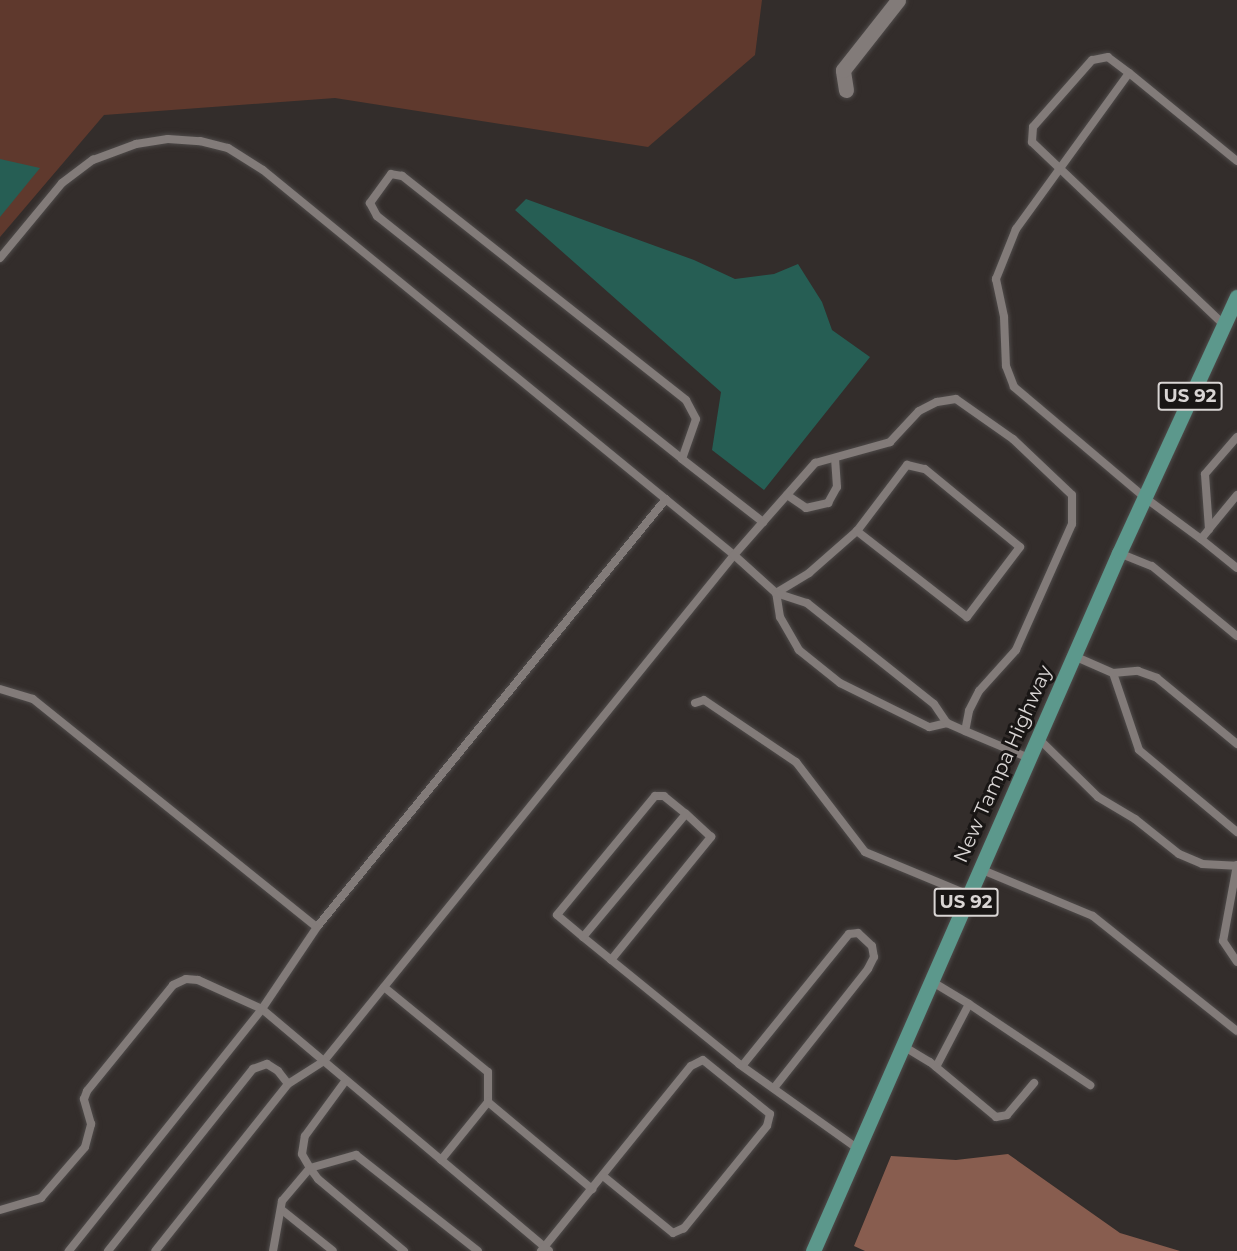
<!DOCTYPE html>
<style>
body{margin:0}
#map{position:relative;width:1237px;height:1251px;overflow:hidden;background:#332d2b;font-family:Montserrat,sans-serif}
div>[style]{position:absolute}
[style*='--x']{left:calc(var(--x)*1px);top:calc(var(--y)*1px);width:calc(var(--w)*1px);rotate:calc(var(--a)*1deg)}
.green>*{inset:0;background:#5f392d}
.forest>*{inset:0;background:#885d4f}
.water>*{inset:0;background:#265e54}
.roads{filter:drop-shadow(0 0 2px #4f4b4a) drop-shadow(0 0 2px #4f4b4a)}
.service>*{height:8px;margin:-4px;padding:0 4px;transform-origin:4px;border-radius:4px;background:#827b79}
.minor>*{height:15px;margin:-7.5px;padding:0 7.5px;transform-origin:7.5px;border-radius:7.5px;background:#827b79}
.primary>*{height:15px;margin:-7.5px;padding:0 7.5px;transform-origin:7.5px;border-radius:7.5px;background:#5c988c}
span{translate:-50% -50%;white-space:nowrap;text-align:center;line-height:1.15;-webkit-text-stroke:6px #191615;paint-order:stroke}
.shield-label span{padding:2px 4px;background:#191615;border:2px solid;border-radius:4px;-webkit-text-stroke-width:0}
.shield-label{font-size:18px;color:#d9d5d4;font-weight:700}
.street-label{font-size:20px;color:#d9d5d4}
</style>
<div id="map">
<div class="green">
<div style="clip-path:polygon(0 0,762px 0,755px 55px,648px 147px,335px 98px,104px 115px,0 237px)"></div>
</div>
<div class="forest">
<div style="clip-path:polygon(1008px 1154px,1120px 1233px,1180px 1251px,865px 1251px,854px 1246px,891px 1156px,956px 1160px)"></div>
</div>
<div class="water">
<div style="clip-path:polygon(0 159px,40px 168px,0 217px)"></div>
<div style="clip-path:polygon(526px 199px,694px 260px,735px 279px,774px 274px,798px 264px,822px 302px,832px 330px,870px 357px,764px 490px,712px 450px,721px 392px,515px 210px)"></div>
</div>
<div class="roads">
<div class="service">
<div style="--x:1129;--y:73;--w:26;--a:-143"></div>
<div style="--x:1108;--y:57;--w:16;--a:169"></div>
<div style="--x:1092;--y:60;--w:89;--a:131.4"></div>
<div style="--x:1033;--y:127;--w:15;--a:94"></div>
<div style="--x:1032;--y:142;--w:265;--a:43.6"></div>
<div style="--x:1237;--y:161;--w:139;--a:-140.8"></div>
<div style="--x:1129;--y:73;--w:193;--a:125.9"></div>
<div style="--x:1016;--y:229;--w:54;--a:111.8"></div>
<div style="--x:996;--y:279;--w:39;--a:78"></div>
<div style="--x:1004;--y:317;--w:49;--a:87.7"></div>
<div style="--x:1006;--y:366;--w:22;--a:69"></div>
<div style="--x:1014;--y:387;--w:170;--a:40.2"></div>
<div style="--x:1144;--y:497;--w:71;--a:36.4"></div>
<div style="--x:1201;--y:539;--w:13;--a:-51"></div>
<div style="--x:1209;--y:529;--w:55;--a:-94.2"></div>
<div style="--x:1205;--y:474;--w:49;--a:-49.1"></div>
<div style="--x:0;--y:258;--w:97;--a:-50.4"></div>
<div style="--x:62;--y:183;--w:39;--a:-37"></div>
<div style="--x:93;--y:160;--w:46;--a:-20.4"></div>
<div style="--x:136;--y:144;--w:32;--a:-9"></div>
<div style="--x:168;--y:139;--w:32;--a:4"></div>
<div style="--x:200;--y:141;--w:29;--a:14"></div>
<div style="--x:228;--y:148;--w:41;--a:32.2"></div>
<div style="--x:263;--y:170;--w:608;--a:39.26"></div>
<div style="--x:734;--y:555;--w:651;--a:129.02"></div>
<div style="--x:324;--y:1061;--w:43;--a:147.4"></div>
<div style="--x:288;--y:1084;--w:213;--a:128.5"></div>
<div style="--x:682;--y:459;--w:42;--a:-70.7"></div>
<div style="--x:696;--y:419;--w:21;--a:-118"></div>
<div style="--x:686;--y:400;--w:362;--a:-141.7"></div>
<div style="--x:402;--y:176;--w:11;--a:-170"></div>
<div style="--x:391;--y:174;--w:36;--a:126"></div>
<div style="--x:370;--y:203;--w:15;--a:62"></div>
<div style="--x:377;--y:216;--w:390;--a:38.5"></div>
<div style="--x:682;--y:459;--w:103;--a:37.9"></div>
<div style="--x:763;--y:522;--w:79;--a:-48.6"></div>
<div style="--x:815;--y:463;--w:78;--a:-15.6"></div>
<div style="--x:890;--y:442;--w:42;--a:-46.9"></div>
<div style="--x:919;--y:411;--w:20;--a:-27"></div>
<div style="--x:937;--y:402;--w:19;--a:-9"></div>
<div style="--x:956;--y:399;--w:70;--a:35.1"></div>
<div style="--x:1013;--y:439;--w:81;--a:43.5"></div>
<div style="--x:1072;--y:495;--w:29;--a:90"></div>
<div style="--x:1072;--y:524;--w:138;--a:114"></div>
<div style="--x:1016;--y:650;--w:55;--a:132.1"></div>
<div style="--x:979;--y:691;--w:22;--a:117"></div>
<div style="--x:969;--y:711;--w:20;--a:101"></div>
<div style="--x:965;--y:731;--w:69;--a:22.9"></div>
<div style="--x:787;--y:495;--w:23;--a:34"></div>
<div style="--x:806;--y:508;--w:23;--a:-13"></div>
<div style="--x:828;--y:503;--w:18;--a:-61"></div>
<div style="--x:837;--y:487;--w:28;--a:-94"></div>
<div style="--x:763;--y:522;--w:44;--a:131.3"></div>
<div style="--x:734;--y:555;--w:57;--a:42.1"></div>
<div style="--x:776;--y:593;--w:39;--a:-31"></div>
<div style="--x:809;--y:573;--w:64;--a:-41.2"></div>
<div style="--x:857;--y:531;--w:83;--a:-52.9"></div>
<div style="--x:907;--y:465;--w:18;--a:13"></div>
<div style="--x:925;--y:469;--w:123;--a:39.4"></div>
<div style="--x:1020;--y:547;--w:88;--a:127.1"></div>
<div style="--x:967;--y:617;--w:140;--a:-142"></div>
<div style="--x:1209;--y:529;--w:44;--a:-50.5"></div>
<div style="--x:1201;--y:539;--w:46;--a:38.9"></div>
<div style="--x:1119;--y:553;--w:35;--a:22"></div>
<div style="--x:1152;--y:566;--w:110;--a:39.5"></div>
<div style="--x:1074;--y:656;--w:43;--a:23.6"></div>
<div style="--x:1113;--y:673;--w:81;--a:71.3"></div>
<div style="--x:1139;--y:750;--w:128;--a:39.9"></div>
<div style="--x:1113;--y:673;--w:25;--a:-5"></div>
<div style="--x:1138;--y:671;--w:20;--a:20"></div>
<div style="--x:1157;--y:678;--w:104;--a:39.5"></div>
<div style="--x:0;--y:689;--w:34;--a:17"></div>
<div style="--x:33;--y:699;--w:364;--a:38.8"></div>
<div style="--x:317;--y:927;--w:552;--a:-50.81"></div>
<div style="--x:695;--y:703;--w:9;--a:-18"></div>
<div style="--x:704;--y:700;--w:111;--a:34"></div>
<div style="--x:796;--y:762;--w:113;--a:52.5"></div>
<div style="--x:865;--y:852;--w:113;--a:22.5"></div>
<div style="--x:947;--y:723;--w:18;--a:167"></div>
<div style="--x:929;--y:727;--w:99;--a:-153.7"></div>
<div style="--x:840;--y:683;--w:53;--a:-141.2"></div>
<div style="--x:799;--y:650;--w:38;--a:-120"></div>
<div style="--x:780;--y:617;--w:24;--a:-99"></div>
<div style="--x:776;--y:593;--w:33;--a:18"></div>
<div style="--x:807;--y:603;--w:162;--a:38.5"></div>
<div style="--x:934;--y:704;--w:23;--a:56"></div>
<div style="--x:947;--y:723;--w:20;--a:24"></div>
<div style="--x:1038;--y:738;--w:84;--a:44.5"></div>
<div style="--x:1098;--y:797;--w:43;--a:30.7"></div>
<div style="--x:1135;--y:819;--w:56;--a:38.5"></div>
<div style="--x:1179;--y:854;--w:25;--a:23"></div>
<div style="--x:1202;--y:864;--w:34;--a:3"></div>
<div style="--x:1237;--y:865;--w:77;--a:100.4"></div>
<div style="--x:1223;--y:941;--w:25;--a:56"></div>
<div style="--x:980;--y:869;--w:122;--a:22.6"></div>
<div style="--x:1093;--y:916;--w:184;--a:38.6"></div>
<div style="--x:317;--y:927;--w:99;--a:123.9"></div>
<div style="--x:262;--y:1009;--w:375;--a:40.1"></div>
<div style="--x:583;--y:937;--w:201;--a:39.1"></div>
<div style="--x:739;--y:1064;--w:146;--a:35.5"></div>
<div style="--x:611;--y:960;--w:159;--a:-50.9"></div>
<div style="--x:711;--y:837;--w:34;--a:-137"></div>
<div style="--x:686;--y:814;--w:28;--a:-141"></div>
<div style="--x:664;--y:796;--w:9;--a:180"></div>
<div style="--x:655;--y:796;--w:154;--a:129.5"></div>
<div style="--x:557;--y:915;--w:34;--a:40"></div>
<div style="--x:583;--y:937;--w:160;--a:-50.1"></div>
<div style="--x:931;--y:981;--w:44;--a:31.2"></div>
<div style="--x:969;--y:1004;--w:71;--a:117.6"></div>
<div style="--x:384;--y:987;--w:134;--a:39.3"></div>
<div style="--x:488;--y:1072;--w:30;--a:90"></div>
<div style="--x:488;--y:1102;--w:136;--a:39.9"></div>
<div style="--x:969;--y:1004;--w:146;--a:33.8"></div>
<div style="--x:903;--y:1046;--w:31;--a:31"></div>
<div style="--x:930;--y:1062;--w:86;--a:39.8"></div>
<div style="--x:996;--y:1117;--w:11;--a:-10"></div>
<div style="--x:1007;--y:1115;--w:42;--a:-49.8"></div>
<div style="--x:742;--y:1066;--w:170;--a:-51"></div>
<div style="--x:849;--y:934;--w:9;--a:-6"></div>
<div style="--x:858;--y:933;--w:19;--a:43"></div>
<div style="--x:872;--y:946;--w:11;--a:80"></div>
<div style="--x:874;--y:957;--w:13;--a:117"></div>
<div style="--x:868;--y:969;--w:152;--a:128.3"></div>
<div style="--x:441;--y:1160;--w:75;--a:-51"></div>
<div style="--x:0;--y:1210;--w:43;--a:-16.3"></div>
<div style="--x:41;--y:1198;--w:67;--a:-49.2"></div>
<div style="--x:85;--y:1147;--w:24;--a:-75"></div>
<div style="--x:91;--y:1124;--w:26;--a:-106"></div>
<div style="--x:84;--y:1099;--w:9;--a:-69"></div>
<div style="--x:87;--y:1091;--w:136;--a:-50.9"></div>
<div style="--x:173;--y:985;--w:14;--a:-25"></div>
<div style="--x:186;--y:979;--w:12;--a:5"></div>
<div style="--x:198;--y:980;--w:70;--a:24.4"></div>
<div style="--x:262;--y:1009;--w:310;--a:128.6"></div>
<div style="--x:282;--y:1210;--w:65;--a:38.8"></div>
<div style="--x:108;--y:1251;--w:233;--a:-51.5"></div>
<div style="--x:253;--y:1069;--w:15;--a:-20"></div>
<div style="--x:267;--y:1064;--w:13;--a:32"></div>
<div style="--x:278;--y:1071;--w:16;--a:52"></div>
<div style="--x:273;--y:1251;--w:51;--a:-79.8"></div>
<div style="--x:282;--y:1201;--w:43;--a:-49.7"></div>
<div style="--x:310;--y:1168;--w:16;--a:-120"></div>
<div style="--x:302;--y:1154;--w:18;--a:-81"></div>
<div style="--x:305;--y:1136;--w:69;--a:-53.8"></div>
<div style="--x:404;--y:1251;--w:112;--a:-140.1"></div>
<div style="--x:318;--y:1179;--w:14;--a:-126"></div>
<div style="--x:310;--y:1168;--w:48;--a:-15.8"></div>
<div style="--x:356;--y:1155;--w:155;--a:38.2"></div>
<div style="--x:541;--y:1251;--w:238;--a:-51"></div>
<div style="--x:691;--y:1066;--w:13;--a:-27"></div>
<div style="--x:703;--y:1060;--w:86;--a:38.9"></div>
<div style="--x:770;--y:1114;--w:12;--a:104"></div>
<div style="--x:767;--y:1126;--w:132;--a:129.1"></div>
<div style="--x:684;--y:1228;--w:12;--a:156"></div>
<div style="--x:673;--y:1233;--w:90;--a:-140.8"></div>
</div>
<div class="minor">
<div style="--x:846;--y:90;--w:20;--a:-99"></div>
<div style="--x:843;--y:70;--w:89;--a:-51.8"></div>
</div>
<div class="primary">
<div style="--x:813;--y:1251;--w:762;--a:-66.33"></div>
<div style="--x:1119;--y:553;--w:282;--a:-65.3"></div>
</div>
</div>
<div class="shield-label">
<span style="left:1190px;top:396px">US 92</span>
<span style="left:966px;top:902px">US 92</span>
</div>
<div class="street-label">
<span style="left:1003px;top:764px;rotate:-66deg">New Tampa Highway</span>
</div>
</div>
